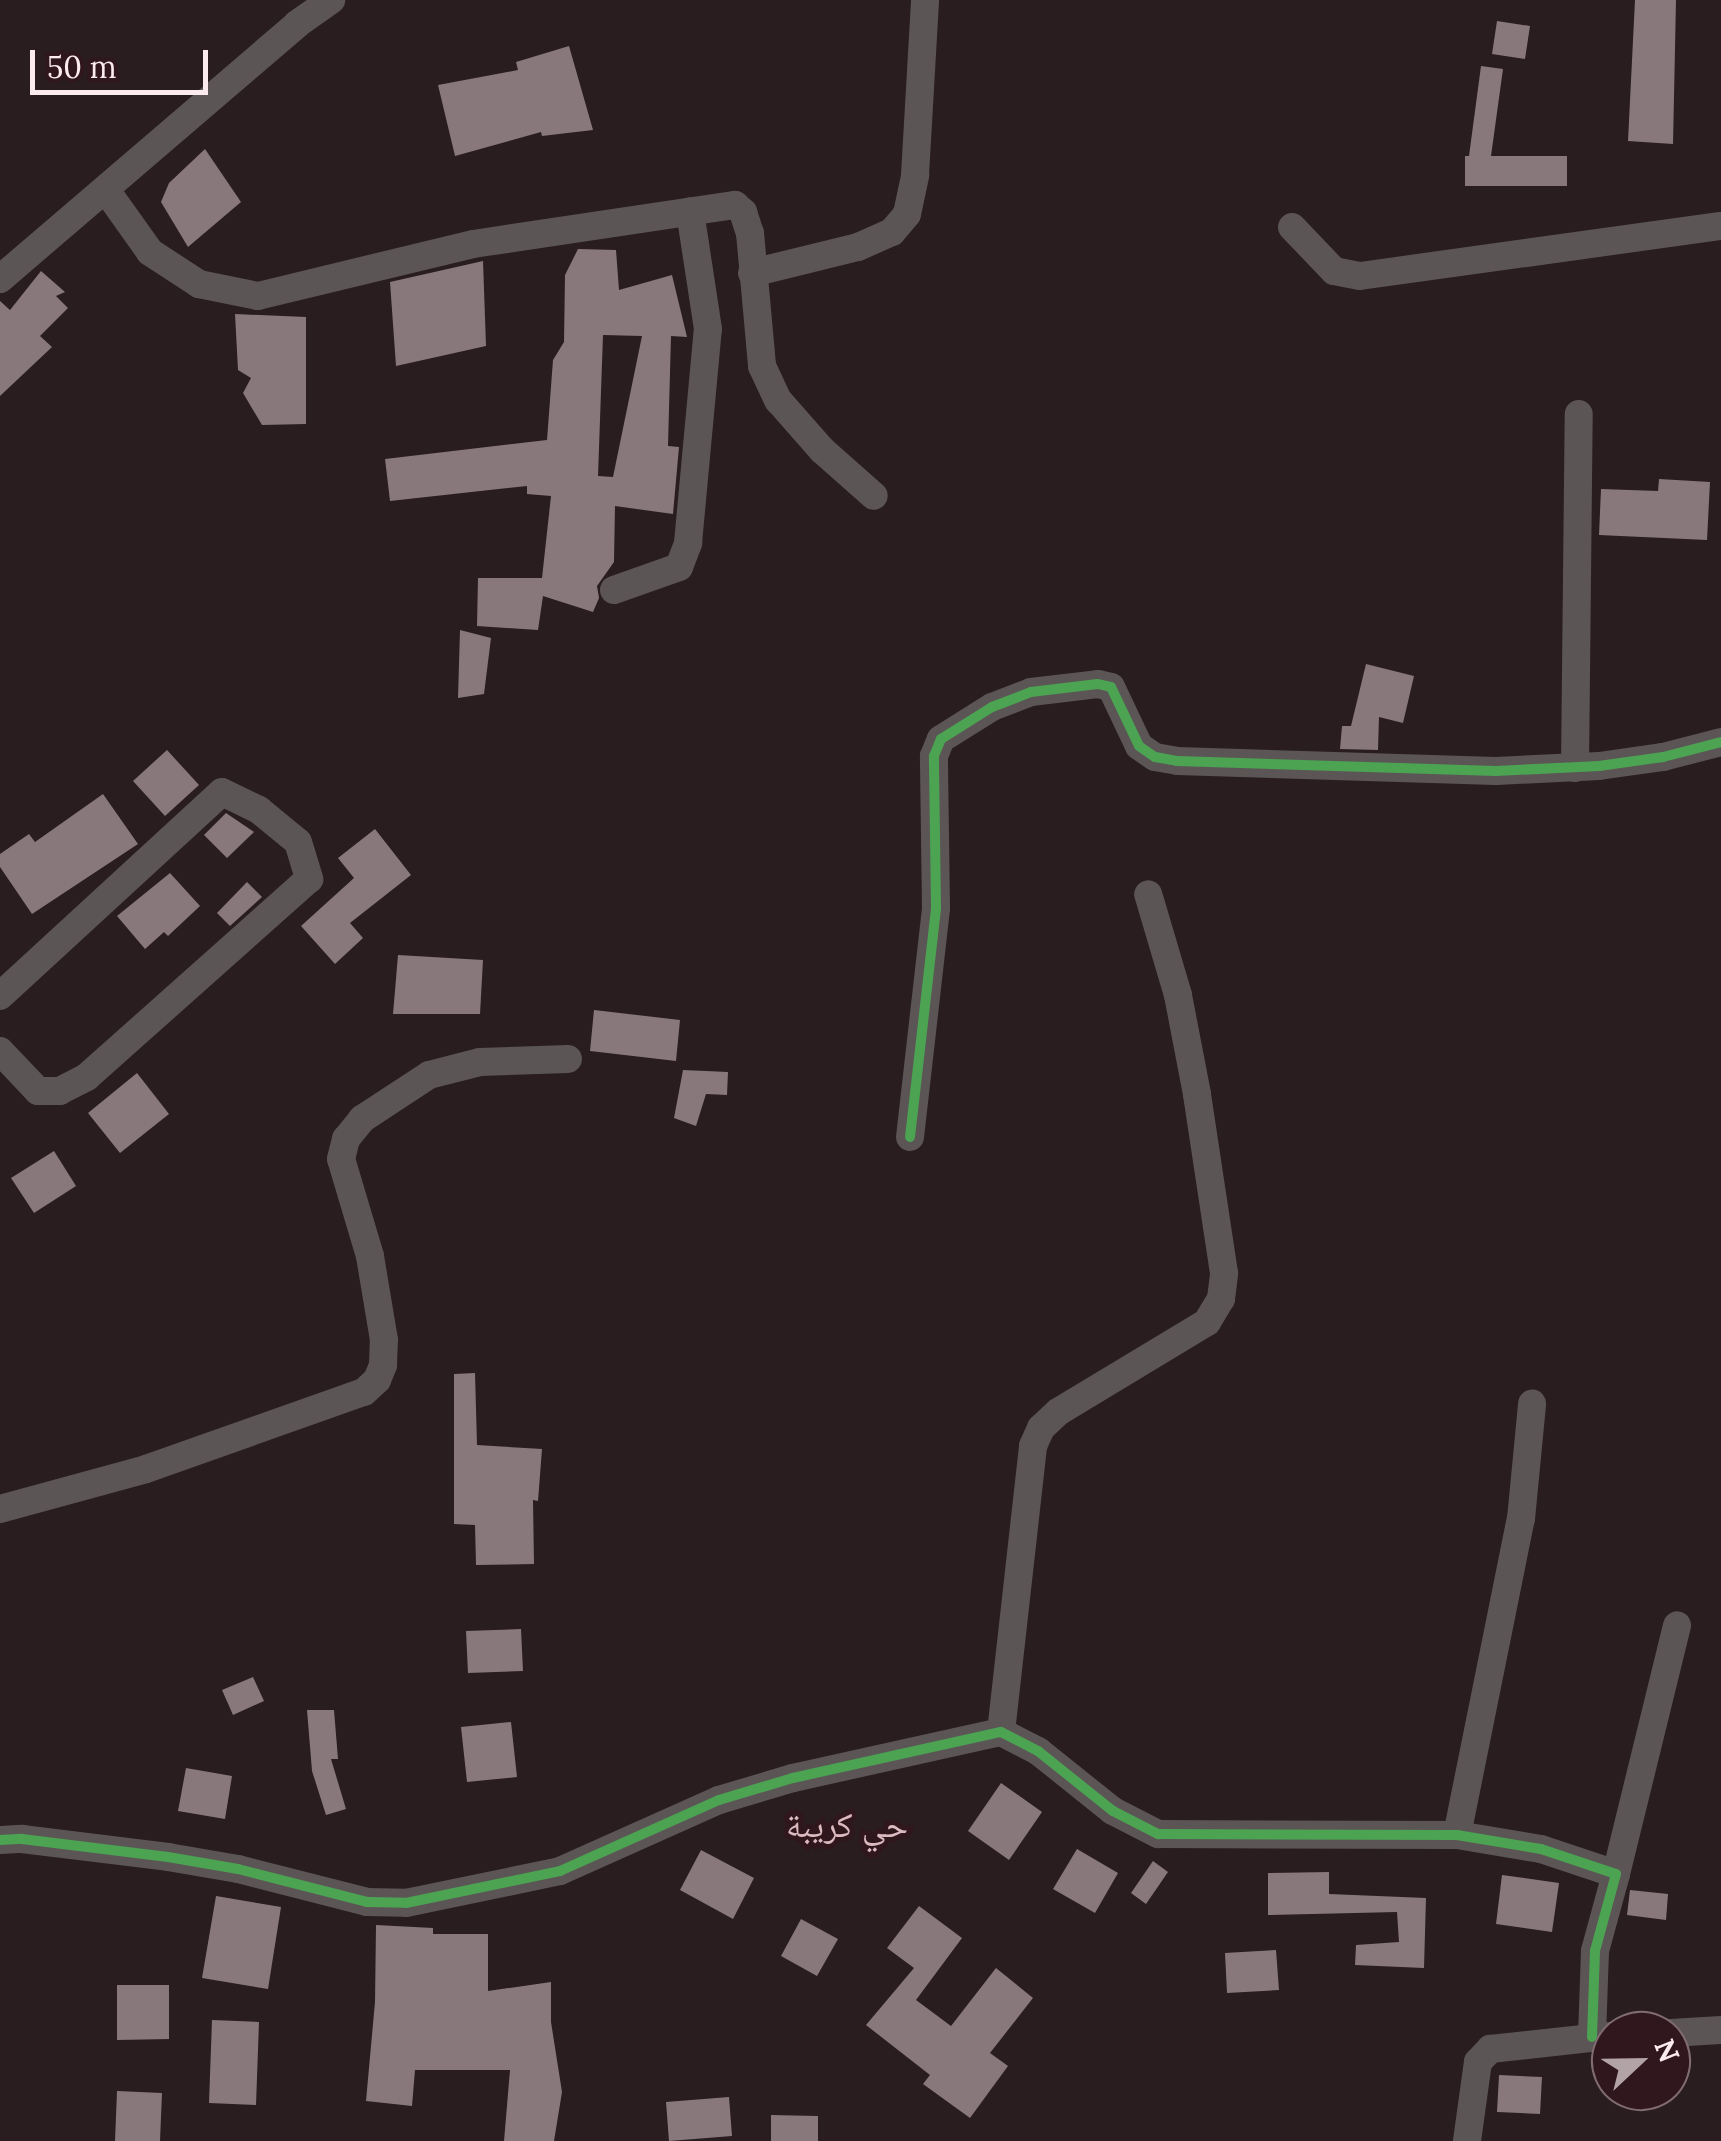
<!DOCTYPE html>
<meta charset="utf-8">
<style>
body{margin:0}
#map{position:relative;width:1721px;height:2141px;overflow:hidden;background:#291d20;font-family:Lora,"Noto Naskh Arabic",serif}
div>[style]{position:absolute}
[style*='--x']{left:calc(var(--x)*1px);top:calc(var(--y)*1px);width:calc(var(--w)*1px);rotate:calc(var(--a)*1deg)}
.building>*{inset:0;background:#88787c}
.street>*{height:28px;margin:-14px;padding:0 14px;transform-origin:14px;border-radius:14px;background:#5b5556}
.cycleway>*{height:10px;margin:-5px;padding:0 5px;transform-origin:5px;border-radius:5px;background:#4ca352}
span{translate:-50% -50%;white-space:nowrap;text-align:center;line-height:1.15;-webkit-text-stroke:10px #2f171d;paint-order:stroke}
.neighbourhood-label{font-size:35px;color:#dcbac1}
.north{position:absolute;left:1591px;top:2011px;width:100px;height:100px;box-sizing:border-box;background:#2f171d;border:2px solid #816c71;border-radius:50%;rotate:68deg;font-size:28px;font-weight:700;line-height:40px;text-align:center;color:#fcebee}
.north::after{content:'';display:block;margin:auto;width:35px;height:45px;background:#b2a3a6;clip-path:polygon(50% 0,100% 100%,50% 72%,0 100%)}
.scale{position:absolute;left:30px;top:50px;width:178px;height:45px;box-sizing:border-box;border:5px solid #fcebee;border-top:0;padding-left:12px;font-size:30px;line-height:35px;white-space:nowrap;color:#fcebee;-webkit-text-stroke:8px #2f171d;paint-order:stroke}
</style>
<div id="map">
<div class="building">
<div style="clip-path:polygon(1635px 0,1676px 0,1673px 144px,1628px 141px)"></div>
<div style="clip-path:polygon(1497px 21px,1530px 26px,1525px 59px,1492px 54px)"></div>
<div style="clip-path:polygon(569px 46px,593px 130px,542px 136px,541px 132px,455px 156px,438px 85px,518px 70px,516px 62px)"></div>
<div style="clip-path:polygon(1481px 66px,1503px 69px,1491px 156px,1567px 156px,1567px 186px,1465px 186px,1465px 156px,1469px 156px)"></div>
<div style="clip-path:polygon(205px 149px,241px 202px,188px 247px,161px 202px,169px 183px)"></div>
<div style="clip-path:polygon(evenodd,578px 249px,616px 250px,619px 290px,672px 275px,687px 337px,671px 336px,668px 446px,679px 447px,673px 514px,615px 506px,614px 562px,597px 586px,599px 598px,593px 612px,543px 596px,538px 630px,477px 626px,478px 578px,542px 578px,551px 496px,527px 494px,527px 486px,390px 501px,385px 459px,547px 440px,553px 360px,564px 342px,565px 275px,578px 249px,603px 335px,642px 336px,613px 477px,598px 476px,603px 335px)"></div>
<div style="clip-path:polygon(483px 261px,486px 346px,396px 366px,390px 282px)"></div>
<div style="clip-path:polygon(41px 271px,65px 292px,56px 296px,68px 308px,40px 336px,52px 347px,0 396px,0 301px,10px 310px)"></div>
<div style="clip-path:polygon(235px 314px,306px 317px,306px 424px,262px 425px,243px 393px,251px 378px,238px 370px)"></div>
<div style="clip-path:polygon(1659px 479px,1710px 482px,1707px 540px,1599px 535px,1601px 489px,1658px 491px)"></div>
<div style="clip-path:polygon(460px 630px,491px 638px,484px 694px,458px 698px)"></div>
<div style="clip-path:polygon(1366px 664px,1414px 676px,1403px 723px,1379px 717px,1378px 750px,1340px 749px,1342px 726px,1351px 726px)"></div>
<div style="clip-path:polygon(167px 750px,199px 785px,165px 816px,133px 781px)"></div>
<div style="clip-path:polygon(103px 794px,138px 844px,32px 914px,0 867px,0 854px,29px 834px,35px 842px)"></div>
<div style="clip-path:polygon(226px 813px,254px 832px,227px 858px,204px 835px)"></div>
<div style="clip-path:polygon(375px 829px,411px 875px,350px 923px,363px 938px,335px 964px,301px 926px,354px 878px,338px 858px)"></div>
<div style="clip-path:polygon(170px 873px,200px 906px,168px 936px,164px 932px,145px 949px,117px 916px)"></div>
<div style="clip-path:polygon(247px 882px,262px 897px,230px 926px,217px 913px)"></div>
<div style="clip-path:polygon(398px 955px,483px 960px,480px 1014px,393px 1014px)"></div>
<div style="clip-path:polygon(594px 1010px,680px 1020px,676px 1061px,590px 1051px)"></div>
<div style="clip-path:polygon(683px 1070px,728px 1072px,727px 1095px,706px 1094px,696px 1126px,674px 1118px)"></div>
<div style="clip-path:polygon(137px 1073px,169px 1114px,120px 1153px,88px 1113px)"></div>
<div style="clip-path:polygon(54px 1151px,76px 1186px,34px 1213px,11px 1178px)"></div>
<div style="clip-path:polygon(475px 1373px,477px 1445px,542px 1449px,538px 1501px,533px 1500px,534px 1564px,476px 1565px,475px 1525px,454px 1524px,454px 1374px)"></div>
<div style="clip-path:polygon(521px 1629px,523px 1671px,468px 1673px,466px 1631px)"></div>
<div style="clip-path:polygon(253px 1677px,264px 1701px,233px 1715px,222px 1690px)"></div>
<div style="clip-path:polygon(307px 1710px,334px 1710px,338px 1759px,331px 1759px,346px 1809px,326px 1815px,312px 1771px)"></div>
<div style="clip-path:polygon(511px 1722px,517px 1777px,467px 1782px,461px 1727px)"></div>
<div style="clip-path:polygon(186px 1768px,232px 1776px,225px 1819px,178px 1811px)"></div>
<div style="clip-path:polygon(1001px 1783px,1042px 1812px,1009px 1860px,968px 1831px)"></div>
<div style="clip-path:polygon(1077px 1849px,1118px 1873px,1095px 1913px,1053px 1889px)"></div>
<div style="clip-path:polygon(701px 1850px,754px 1878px,733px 1919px,680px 1890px)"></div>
<div style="clip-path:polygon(1153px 1861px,1168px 1872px,1146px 1904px,1131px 1893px)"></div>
<div style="clip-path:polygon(1329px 1872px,1329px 1894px,1426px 1898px,1424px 1968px,1355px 1965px,1356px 1945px,1399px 1942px,1397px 1912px,1268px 1915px,1268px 1873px)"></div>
<div style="clip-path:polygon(1502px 1875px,1559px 1883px,1552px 1932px,1496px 1924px)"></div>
<div style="clip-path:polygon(1630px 1890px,1668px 1894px,1666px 1920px,1627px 1915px)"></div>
<div style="clip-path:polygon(216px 1896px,281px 1907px,268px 1989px,202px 1978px)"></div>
<div style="clip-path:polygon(919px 1906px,962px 1938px,916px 2000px,951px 2026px,996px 1968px,1033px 1998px,990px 2053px,1008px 2066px,970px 2118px,923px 2084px,930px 2075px,866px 2025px,914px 1968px,887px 1948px)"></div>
<div style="clip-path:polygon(801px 1919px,838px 1939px,817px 1976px,781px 1956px)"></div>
<div style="clip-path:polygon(376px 1925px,433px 1928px,433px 1934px,488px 1934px,488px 1991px,551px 1982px,551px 2022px,562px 2092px,554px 2141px,504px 2141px,510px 2070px,415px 2070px,412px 2106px,366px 2101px,375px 2002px)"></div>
<div style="clip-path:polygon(1276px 1950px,1279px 1990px,1227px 1993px,1225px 1953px)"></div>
<div style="clip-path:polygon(117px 1985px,169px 1985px,169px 2039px,117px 2040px)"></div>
<div style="clip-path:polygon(212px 2020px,259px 2022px,256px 2105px,209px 2103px)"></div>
<div style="clip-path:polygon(1499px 2075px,1542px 2077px,1540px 2114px,1497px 2112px)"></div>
<div style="clip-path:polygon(117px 2091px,162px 2093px,160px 2141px,115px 2141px)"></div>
<div style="clip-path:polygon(729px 2097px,732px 2136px,669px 2141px,666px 2102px)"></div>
<div style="clip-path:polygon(771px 2115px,818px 2116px,818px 2141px,771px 2141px)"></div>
</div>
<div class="street">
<div style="--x:106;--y:190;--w:76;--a:54.6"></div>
<div style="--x:150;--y:252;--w:59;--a:33.1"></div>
<div style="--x:199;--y:284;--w:60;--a:11.5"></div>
<div style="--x:258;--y:296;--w:221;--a:-13.6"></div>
<div style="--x:473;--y:244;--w:265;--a:-8.5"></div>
<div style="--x:735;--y:205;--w:11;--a:41"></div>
<div style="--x:743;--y:212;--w:22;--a:72"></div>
<div style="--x:750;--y:233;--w:134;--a:84.8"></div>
<div style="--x:762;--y:366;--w:38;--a:65"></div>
<div style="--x:778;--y:400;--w:67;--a:48.7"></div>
<div style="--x:822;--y:450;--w:69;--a:41.5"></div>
<div style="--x:1292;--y:227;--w:61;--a:46.3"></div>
<div style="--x:1334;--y:271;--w:26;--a:11"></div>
<div style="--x:1360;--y:276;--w:364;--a:-7.9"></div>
<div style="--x:752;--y:273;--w:109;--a:-13.8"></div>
<div style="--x:858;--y:247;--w:37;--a:-24"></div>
<div style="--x:892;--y:232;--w:23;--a:-50"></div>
<div style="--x:907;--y:214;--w:40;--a:-78"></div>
<div style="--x:915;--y:175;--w:175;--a:-86.7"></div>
<div style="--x:0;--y:279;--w:391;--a:-40.6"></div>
<div style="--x:297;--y:24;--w:42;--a:-35.2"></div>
<div style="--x:614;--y:590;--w:69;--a:-19.5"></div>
<div style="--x:679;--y:567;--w:26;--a:-69"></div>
<div style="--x:688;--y:543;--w:215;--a:-84.7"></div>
<div style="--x:708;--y:329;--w:119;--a:-98.7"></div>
<div style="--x:1575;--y:768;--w:354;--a:-89.4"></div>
<div style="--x:0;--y:996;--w:301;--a:-42.6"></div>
<div style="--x:222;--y:792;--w:41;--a:25.9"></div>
<div style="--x:259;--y:810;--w:50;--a:39.4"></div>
<div style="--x:298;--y:842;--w:39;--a:73"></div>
<div style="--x:309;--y:879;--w:297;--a:138.3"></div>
<div style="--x:87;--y:1077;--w:30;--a:153"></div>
<div style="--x:60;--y:1091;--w:22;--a:180"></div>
<div style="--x:38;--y:1091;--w:55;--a:-133.5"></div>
<div style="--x:910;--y:1137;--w:230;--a:-83.5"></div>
<div style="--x:936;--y:908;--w:152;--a:-90.8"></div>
<div style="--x:934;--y:756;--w:18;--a:-68"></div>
<div style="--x:941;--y:739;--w:60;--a:-32.1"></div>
<div style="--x:992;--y:707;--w:42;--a:-21"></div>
<div style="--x:1031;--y:692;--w:67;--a:-6.8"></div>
<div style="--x:1098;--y:684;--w:13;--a:13"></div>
<div style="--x:1111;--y:687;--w:65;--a:64.6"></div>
<div style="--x:1139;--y:746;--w:19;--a:35"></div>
<div style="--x:1155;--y:757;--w:22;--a:10"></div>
<div style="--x:1177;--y:761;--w:319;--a:1.8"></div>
<div style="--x:1496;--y:771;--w:103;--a:-2.8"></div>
<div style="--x:1599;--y:766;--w:65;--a:-8"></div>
<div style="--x:1663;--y:757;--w:60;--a:-14.5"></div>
<div style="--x:0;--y:1509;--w:151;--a:-15.3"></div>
<div style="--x:146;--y:1469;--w:231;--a:-19.5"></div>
<div style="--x:364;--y:1392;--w:18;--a:-43"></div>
<div style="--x:377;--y:1380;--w:16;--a:-68"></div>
<div style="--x:383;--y:1365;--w:25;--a:-88"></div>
<div style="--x:384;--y:1340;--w:85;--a:-99.5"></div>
<div style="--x:370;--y:1256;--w:101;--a:-106.6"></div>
<div style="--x:341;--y:1159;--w:21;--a:-76"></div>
<div style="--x:346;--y:1139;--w:26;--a:-51"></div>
<div style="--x:362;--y:1119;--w:80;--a:-33.3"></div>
<div style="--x:429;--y:1075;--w:53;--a:-14.3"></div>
<div style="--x:480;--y:1062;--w:88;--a:-2"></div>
<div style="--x:1001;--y:1732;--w:288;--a:-83.6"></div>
<div style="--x:1033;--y:1446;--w:20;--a:-66"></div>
<div style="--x:1041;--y:1428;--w:23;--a:-43"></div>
<div style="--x:1058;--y:1412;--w:174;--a:-31.1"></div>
<div style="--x:1207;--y:1322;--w:27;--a:-59"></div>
<div style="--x:1221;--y:1299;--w:26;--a:-83"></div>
<div style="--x:1224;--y:1273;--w:181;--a:-98.6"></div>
<div style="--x:1197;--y:1094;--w:101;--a:-100.9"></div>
<div style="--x:1178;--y:995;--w:105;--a:-106.5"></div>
<div style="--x:1457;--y:1835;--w:322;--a:-78.6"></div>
<div style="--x:1521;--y:1519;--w:116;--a:-84.5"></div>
<div style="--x:0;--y:1840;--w:22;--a:-3"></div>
<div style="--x:22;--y:1839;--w:147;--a:7"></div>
<div style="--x:168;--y:1857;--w:71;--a:9.7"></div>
<div style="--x:238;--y:1869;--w:133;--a:14.3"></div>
<div style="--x:367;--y:1902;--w:39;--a:1"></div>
<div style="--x:406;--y:1903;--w:157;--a:-11.7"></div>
<div style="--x:560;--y:1871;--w:174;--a:-24.1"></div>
<div style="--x:719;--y:1800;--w:77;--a:-16.6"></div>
<div style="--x:793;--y:1778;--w:213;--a:-12.5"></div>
<div style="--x:1001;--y:1732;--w:42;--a:27.2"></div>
<div style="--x:1038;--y:1751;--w:96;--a:38.7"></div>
<div style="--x:1113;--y:1811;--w:51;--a:27.1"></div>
<div style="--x:1158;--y:1834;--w:299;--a:0.2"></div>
<div style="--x:1457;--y:1835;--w:85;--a:9.5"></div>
<div style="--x:1541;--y:1849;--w:79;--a:18.4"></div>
<div style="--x:1616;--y:1874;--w:80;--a:105.3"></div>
<div style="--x:1595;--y:1951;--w:86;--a:92"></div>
<div style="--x:1616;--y:1874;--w:256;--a:-76.2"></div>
<div style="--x:1671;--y:2033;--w:50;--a:-3.4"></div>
<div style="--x:1467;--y:2141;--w:80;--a:-82.1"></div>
<div style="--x:1478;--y:2062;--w:18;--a:-47"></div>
<div style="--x:1490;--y:2049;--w:121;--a:-6.2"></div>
</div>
<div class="cycleway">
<div style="--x:910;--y:1137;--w:230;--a:-83.5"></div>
<div style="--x:936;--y:908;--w:152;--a:-90.8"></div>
<div style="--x:934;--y:756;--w:18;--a:-68"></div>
<div style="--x:941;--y:739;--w:60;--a:-32.1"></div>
<div style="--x:992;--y:707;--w:42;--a:-21"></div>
<div style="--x:1031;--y:692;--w:67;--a:-6.8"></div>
<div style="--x:1098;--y:684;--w:13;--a:13"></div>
<div style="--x:1111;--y:687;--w:65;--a:64.6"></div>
<div style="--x:1139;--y:746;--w:19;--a:35"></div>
<div style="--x:1155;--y:757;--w:22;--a:10"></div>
<div style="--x:1177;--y:761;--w:319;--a:1.8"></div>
<div style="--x:1496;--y:771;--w:103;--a:-2.8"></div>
<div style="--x:1599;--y:766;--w:65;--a:-8"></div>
<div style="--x:1663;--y:757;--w:60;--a:-14.5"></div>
<div style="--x:0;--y:1840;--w:22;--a:-3"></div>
<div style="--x:22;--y:1839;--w:147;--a:7"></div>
<div style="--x:168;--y:1857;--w:71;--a:9.7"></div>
<div style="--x:238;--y:1869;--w:133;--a:14.3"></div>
<div style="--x:367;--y:1902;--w:39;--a:1"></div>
<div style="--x:406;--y:1903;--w:157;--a:-11.7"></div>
<div style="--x:560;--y:1871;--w:174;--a:-24.1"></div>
<div style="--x:719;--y:1800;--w:77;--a:-16.6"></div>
<div style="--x:793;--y:1778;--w:213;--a:-12.5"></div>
<div style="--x:1001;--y:1732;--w:42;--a:27.2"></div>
<div style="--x:1038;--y:1751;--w:96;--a:38.7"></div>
<div style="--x:1113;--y:1811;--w:51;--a:27.1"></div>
<div style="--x:1158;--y:1834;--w:299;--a:0.2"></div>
<div style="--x:1457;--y:1835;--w:85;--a:9.5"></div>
<div style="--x:1541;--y:1849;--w:79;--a:18.4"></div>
<div style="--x:1616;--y:1874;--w:80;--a:105.3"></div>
<div style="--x:1595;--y:1951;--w:86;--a:92"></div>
</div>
<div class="neighbourhood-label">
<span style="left:847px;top:1825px">حي كريبة</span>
</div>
<div class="north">N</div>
<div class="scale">50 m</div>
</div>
